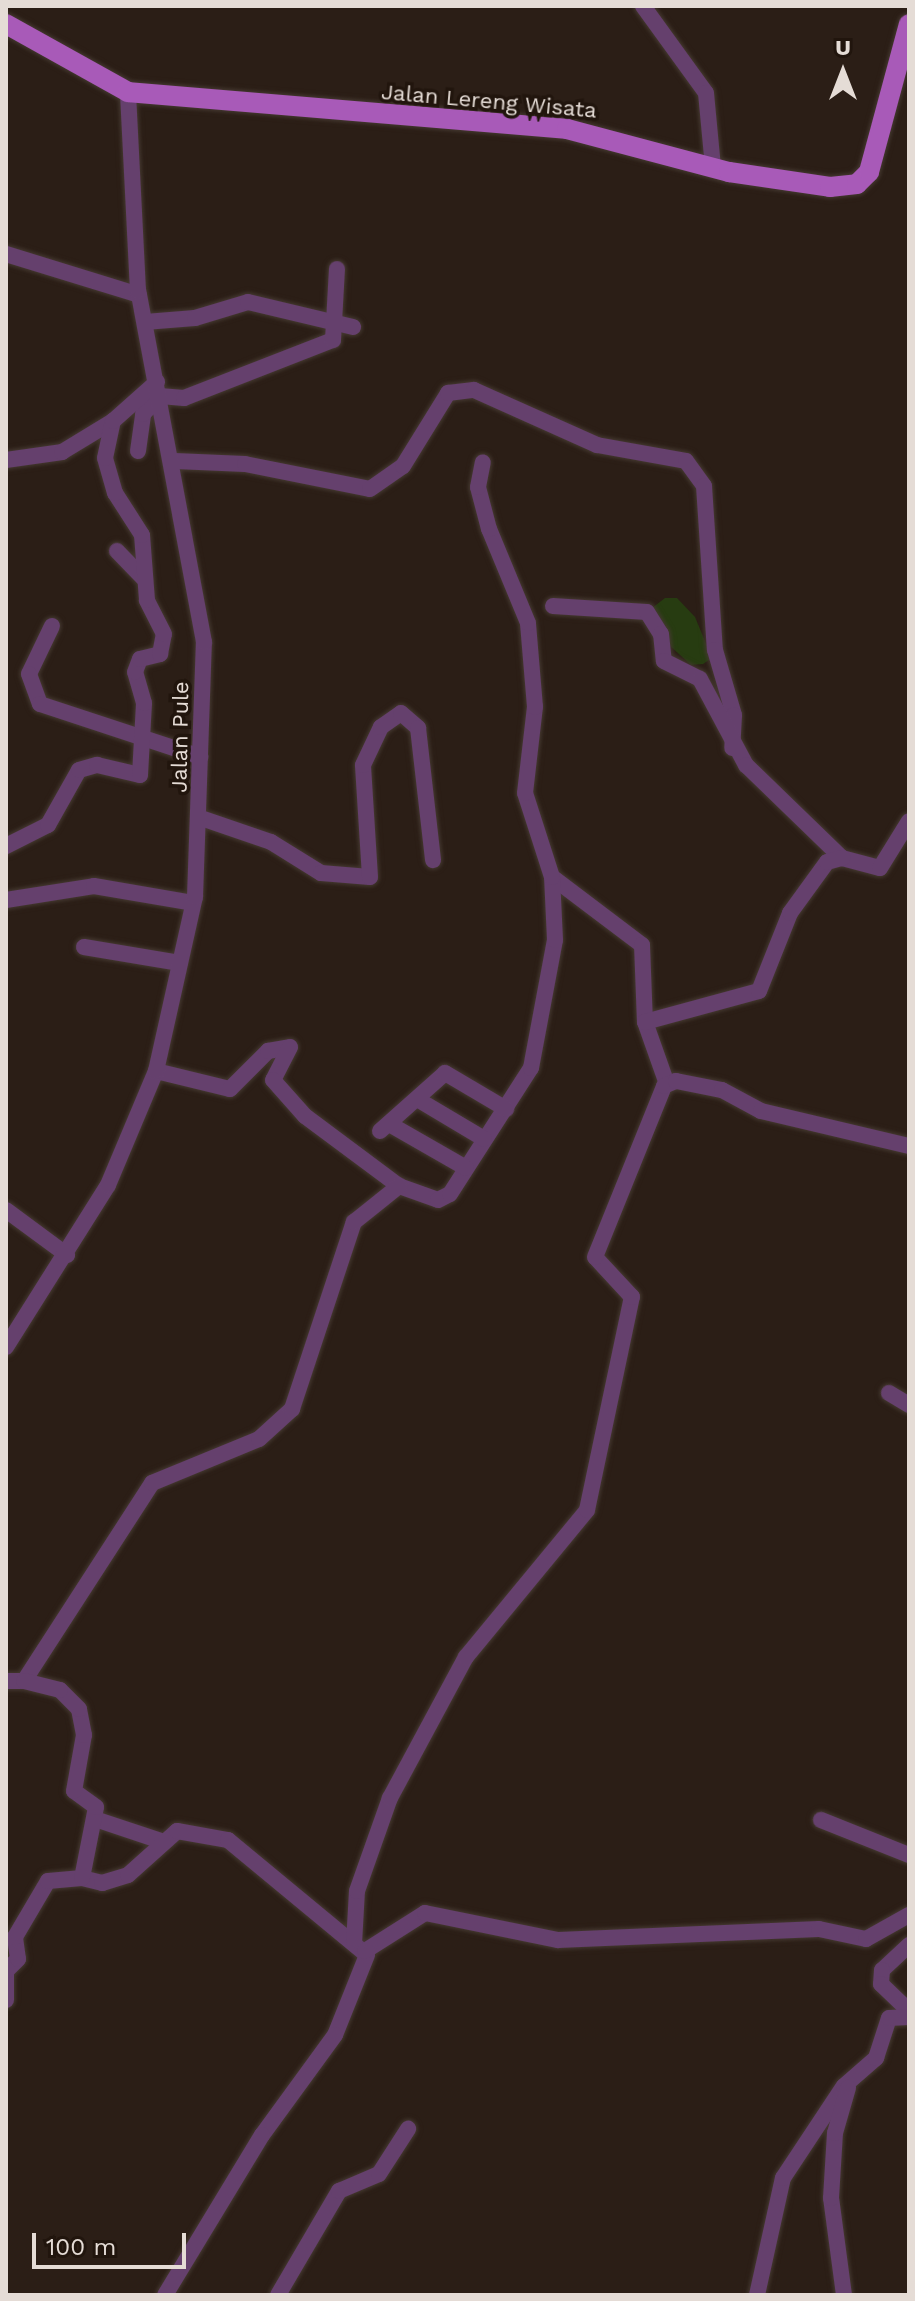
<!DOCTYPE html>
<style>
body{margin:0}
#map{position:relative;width:915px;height:2301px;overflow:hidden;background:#2b1e16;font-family:"Work Sans",sans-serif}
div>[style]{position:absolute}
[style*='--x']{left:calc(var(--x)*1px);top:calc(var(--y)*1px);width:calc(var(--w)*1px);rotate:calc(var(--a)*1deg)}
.green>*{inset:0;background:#273c11}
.roads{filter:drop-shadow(0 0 2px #453931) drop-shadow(0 0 2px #453931)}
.minor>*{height:16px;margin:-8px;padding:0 8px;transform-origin:8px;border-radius:8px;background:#65406d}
.major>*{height:20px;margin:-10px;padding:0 10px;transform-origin:10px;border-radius:10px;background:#a85ab8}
span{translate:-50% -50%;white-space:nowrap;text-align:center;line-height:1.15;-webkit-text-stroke:7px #21150d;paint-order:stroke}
.street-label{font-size:22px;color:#e5dcd6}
.frame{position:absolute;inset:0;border:8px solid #e5dcd6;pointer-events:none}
.north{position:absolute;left:803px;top:32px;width:80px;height:80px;-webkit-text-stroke:6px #21150d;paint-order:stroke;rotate:0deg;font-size:22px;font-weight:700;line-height:32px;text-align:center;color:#e5dcd6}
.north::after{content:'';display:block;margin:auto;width:28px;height:36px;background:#e5dcd6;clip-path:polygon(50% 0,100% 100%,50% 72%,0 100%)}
.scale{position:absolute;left:32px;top:2233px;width:154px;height:36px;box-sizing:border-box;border:4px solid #e5dcd6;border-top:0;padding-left:10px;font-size:24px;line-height:28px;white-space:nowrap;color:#e5dcd6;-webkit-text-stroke:6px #21150d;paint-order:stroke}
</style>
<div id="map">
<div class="green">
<div style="clip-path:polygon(665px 598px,677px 598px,695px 617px,712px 658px,703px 664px,691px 665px,669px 645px,652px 608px)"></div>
</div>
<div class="roads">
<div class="minor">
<div style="--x:643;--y:6;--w:107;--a:54.1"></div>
<div style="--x:706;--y:93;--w:74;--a:84.6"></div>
<div style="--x:6;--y:254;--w:139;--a:17.1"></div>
<div style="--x:145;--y:322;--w:50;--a:-4.6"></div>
<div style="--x:195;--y:318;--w:55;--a:-16.8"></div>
<div style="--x:248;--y:302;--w:108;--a:13.4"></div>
<div style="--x:138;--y:451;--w:37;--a:-82"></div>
<div style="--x:143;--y:414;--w:25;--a:-47"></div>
<div style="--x:160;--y:396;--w:24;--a:5"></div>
<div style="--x:184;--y:398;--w:160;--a:-21.3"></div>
<div style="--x:333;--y:340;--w:71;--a:-86.8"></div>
<div style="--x:6;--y:460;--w:57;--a:-8.1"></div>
<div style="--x:62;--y:452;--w:60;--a:-31.3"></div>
<div style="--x:175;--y:461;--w:70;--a:2.5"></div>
<div style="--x:245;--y:464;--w:127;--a:11.3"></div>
<div style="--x:370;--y:489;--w:40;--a:-34.9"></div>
<div style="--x:403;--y:466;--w:86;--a:-58.3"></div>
<div style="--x:448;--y:393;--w:26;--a:-7"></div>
<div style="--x:474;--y:390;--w:135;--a:24.1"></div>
<div style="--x:597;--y:445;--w:90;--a:10.2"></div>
<div style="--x:686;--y:461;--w:31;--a:54"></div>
<div style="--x:704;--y:486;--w:164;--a:86.2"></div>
<div style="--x:715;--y:650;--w:68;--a:73.7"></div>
<div style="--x:734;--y:715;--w:33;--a:93"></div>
<div style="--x:117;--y:551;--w:39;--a:46"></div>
<div style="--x:553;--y:606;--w:94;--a:3.7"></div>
<div style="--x:647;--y:612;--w:26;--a:58"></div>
<div style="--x:661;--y:634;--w:27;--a:84"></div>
<div style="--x:664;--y:661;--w:40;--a:26.6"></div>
<div style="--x:700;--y:679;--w:98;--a:61.9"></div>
<div style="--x:746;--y:765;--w:134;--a:44.1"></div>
<div style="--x:842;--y:858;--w:39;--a:15"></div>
<div style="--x:880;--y:868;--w:55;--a:-58.3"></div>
<div style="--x:52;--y:626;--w:53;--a:115.6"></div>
<div style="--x:29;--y:674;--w:32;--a:70"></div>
<div style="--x:40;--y:704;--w:169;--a:18.2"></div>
<div style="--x:201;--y:818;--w:74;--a:18.9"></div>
<div style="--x:271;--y:842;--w:59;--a:31.8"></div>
<div style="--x:321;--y:873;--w:49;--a:4.7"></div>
<div style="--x:370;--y:877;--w:112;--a:-93.6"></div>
<div style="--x:363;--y:765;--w:42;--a:-64.7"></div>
<div style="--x:381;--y:727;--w:24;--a:-35"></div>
<div style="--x:401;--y:713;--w:23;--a:41"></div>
<div style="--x:418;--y:728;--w:133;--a:83.5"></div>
<div style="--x:6;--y:846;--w:47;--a:-26.6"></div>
<div style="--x:48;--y:825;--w:63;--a:-60.6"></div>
<div style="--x:79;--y:770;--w:19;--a:-16"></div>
<div style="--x:97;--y:765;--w:44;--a:13.1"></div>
<div style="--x:140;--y:775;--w:72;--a:-86.8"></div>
<div style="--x:144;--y:703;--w:32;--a:-106"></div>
<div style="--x:135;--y:672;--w:14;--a:-69"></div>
<div style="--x:140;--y:659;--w:21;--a:-14"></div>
<div style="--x:160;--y:654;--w:20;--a:-79"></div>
<div style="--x:164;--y:634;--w:38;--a:-117"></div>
<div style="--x:147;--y:600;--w:65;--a:-94.4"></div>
<div style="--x:142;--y:535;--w:50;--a:-122.7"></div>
<div style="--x:115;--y:493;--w:36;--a:-106"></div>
<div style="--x:105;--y:458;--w:38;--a:-78"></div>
<div style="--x:113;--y:421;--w:59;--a:-41.6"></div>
<div style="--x:552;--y:877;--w:113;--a:37.1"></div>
<div style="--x:642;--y:945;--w:77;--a:87.8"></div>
<div style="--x:6;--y:900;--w:89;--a:-9"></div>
<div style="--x:94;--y:886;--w:100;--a:9.7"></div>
<div style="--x:84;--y:947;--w:97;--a:9.5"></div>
<div style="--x:156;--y:1071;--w:76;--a:13.7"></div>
<div style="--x:230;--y:1089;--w:54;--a:-45"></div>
<div style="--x:268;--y:1051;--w:22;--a:-10"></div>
<div style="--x:290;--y:1047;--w:37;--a:117"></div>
<div style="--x:273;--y:1080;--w:48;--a:48.4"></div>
<div style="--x:305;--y:1116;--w:117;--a:36.7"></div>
<div style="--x:399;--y:1186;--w:41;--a:19.7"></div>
<div style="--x:438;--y:1200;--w:13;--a:-27"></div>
<div style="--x:450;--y:1194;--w:150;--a:-57.3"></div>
<div style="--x:531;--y:1068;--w:130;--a:-79.4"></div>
<div style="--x:555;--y:940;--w:63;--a:-92.7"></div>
<div style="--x:552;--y:877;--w:88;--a:-107.8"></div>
<div style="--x:525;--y:793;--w:87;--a:-83.4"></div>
<div style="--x:535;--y:707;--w:84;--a:-94.8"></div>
<div style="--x:528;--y:623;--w:102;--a:-112.5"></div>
<div style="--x:489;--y:529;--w:43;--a:-104.7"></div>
<div style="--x:478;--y:487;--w:25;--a:-79"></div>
<div style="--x:667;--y:1084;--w:66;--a:-109.5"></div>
<div style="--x:645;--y:1022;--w:118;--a:-15.2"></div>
<div style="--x:759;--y:991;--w:84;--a:-68.3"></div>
<div style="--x:790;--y:913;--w:63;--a:-54"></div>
<div style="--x:827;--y:862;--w:16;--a:-15"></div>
<div style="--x:417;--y:1099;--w:78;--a:30.8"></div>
<div style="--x:391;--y:1125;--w:86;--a:29.8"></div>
<div style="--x:380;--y:1131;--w:87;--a:-41.7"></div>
<div style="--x:445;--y:1073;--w:71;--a:30.5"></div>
<div style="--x:6;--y:1210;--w:76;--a:36.4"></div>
<div style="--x:6;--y:1347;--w:191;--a:-57.8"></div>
<div style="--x:108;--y:1185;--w:124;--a:-67.2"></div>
<div style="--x:156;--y:1071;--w:178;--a:-77.4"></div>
<div style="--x:195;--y:897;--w:255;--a:-88"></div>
<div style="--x:204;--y:642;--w:357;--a:-100.6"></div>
<div style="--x:138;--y:291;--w:199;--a:-92.9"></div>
<div style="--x:889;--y:1393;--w:23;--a:31"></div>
<div style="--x:6;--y:1681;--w:18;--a:0"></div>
<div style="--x:24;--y:1681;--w:236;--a:-57.1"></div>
<div style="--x:152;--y:1483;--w:116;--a:-22.4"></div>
<div style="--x:259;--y:1439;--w:45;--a:-42.3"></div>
<div style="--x:292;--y:1409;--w:197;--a:-71.7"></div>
<div style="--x:354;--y:1222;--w:58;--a:-38.7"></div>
<div style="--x:95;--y:1819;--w:70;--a:18.4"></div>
<div style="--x:821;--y:1820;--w:95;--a:21.7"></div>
<div style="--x:82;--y:1878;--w:21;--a:14"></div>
<div style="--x:102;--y:1883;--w:27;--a:-17"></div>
<div style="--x:128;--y:1875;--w:66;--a:-41.9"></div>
<div style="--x:177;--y:1831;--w:52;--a:10"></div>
<div style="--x:228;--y:1840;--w:180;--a:39.6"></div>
<div style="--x:367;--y:1955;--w:86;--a:111.8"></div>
<div style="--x:335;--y:2035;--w:124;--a:126.1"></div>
<div style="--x:262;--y:2135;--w:187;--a:121.2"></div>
<div style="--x:354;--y:1944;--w:53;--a:-86.8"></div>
<div style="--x:357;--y:1891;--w:99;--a:-70.5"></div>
<div style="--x:390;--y:1798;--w:160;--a:-61.7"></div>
<div style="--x:466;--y:1657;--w:190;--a:-50.5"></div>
<div style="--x:587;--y:1510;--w:218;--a:-78.1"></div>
<div style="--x:632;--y:1297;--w:54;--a:-132.8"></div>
<div style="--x:595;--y:1257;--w:184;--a:-68"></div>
<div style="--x:664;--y:1086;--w:13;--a:-23"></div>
<div style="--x:676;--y:1081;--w:47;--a:11.1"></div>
<div style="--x:722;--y:1090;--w:44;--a:28.3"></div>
<div style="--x:761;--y:1111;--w:152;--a:13.3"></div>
<div style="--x:909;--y:1945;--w:37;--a:137"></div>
<div style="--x:882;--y:1970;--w:14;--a:94"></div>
<div style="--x:881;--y:1984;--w:39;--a:44"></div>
<div style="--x:365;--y:1951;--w:71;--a:-32.3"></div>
<div style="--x:425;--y:1913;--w:136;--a:11.5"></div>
<div style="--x:558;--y:1940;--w:261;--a:-2.4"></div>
<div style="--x:819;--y:1929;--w:48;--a:12"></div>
<div style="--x:866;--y:1939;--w:49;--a:-29.2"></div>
<div style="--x:6;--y:2000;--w:29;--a:-90"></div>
<div style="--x:6;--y:1971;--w:17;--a:-45"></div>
<div style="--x:18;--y:1959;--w:22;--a:-98"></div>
<div style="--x:15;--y:1937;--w:65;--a:-59.5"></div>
<div style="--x:48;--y:1881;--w:34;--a:-5"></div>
<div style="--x:82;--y:1878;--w:72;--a:-78.8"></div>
<div style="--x:96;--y:1807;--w:27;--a:-144"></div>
<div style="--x:74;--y:1791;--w:57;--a:-79.9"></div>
<div style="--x:84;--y:1735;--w:26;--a:-101"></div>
<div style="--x:79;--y:1709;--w:27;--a:-135"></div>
<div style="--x:60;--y:1690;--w:37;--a:-166"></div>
<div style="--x:278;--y:2295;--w:121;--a:-59.6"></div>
<div style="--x:339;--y:2191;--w:43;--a:-23"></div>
<div style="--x:379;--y:2174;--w:54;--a:-57.2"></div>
<div style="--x:757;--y:2295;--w:120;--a:-77.5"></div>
<div style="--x:783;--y:2178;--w:110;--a:-56.5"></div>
<div style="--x:844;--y:2086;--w:43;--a:-41.2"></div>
<div style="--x:876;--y:2058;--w:42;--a:-72"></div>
<div style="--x:889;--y:2018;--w:20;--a:-3"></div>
<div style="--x:844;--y:2295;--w:98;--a:-97.6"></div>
<div style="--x:831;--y:2198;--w:65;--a:-86.5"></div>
<div style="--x:835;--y:2133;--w:47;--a:-73.9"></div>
</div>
<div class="major">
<div style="--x:6;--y:24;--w:140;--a:29.1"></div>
<div style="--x:128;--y:92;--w:441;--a:4.8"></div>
<div style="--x:567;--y:129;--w:168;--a:14.9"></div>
<div style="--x:729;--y:172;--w:102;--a:8.4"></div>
<div style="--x:830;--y:187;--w:27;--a:-6"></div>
<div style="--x:857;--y:184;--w:17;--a:-45"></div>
<div style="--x:869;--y:172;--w:153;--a:-74.9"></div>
</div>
</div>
<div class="street-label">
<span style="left:489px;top:101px;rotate:5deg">Jalan Lereng Wisata</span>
<span style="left:180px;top:737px;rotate:-89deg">Jalan Pule</span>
</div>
<div class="frame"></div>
<div class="north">U</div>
<div class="scale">100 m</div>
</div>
